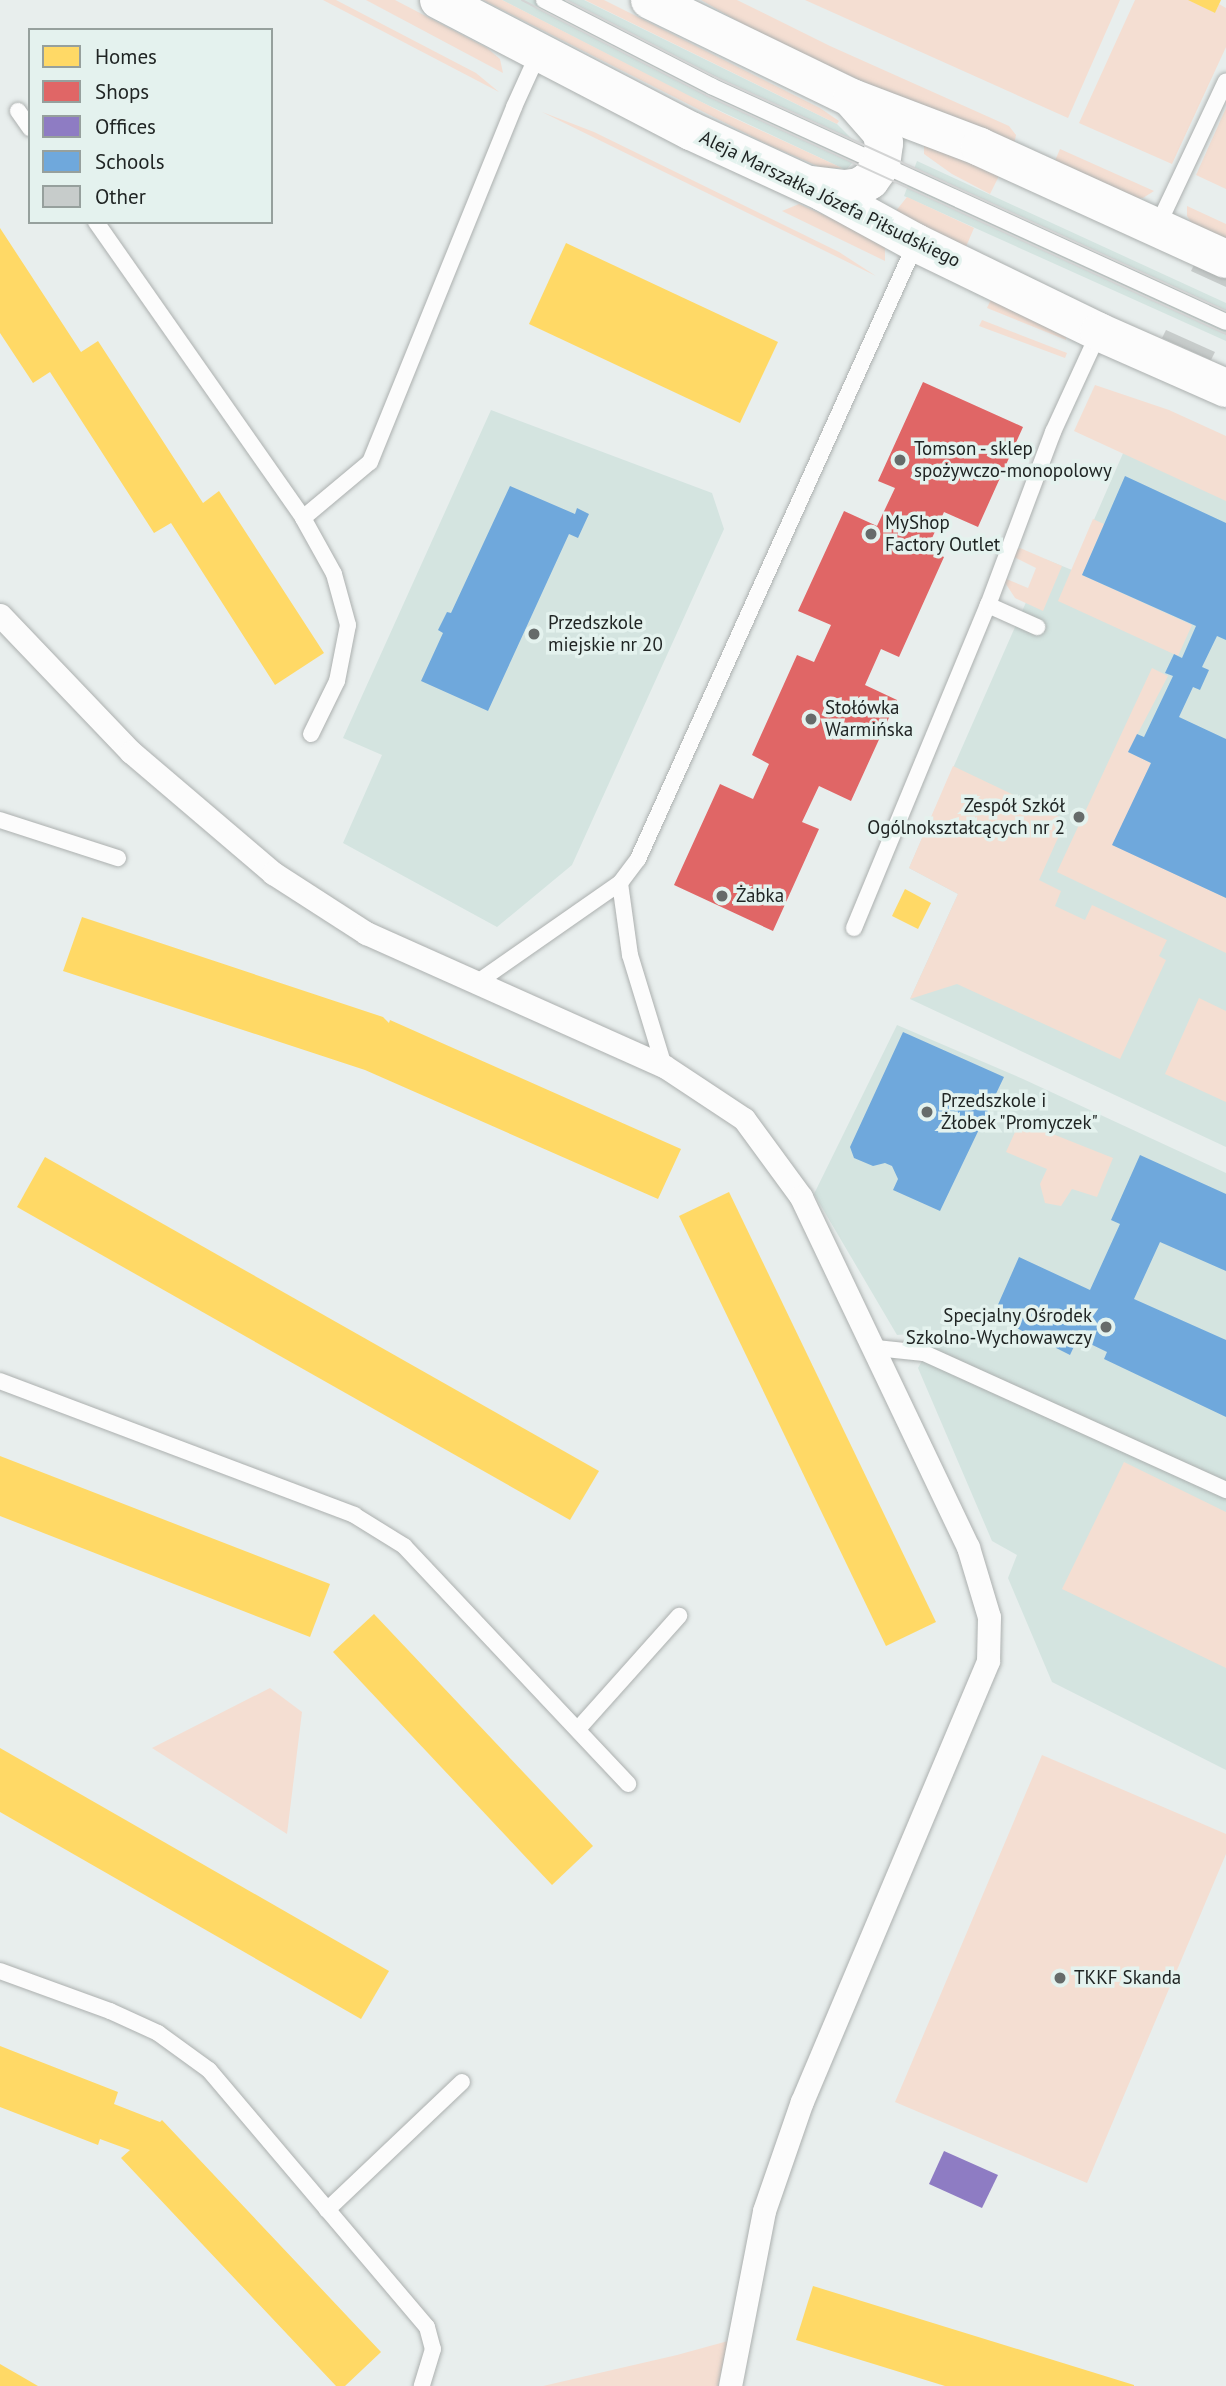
<!DOCTYPE html>
<meta charset="utf-8">
<style>
body{margin:0}
#map{position:relative;width:1226px;height:2386px;overflow:hidden;background:#e8eeed;font-family:"PT Sans",sans-serif}
div>[style]{position:absolute}
[style*='--x']{left:calc(var(--x)*1px);top:calc(var(--y)*1px);width:calc(var(--w)*1px);rotate:calc(var(--a)*1deg)}
.built>*{inset:0;background:#d4e4e0}
.green>*{inset:0;background:#f4ded2}
.homes>*{inset:0;background:#ffd966}
.shops>*{inset:0;background:#e06666}
.offices>*{inset:0;background:#8e7cc3}
.schools>*{inset:0;background:#6fa8dc}
.building>*{inset:0;background:#c7cccb}
.roads{filter:drop-shadow(0 0 2px #acb0af) drop-shadow(0 0 2px #acb0af)}
.service>*{height:16px;margin:-8px;padding:0 8px;transform-origin:8px;border-radius:8px;background:#fcfcfc}
.pedestrian>*{height:23px;margin:-11.5px;padding:0 11.5px;transform-origin:11.5px;border-radius:11.5px;background:#fcfcfc}
.tertiary>*{height:38px;margin:-19px;padding:0 19px;transform-origin:19px;border-radius:19px;background:#fcfcfc}
.tram>*{height:2px;margin:-1px;padding:0 1px;transform-origin:1px;border-radius:1px;background:#d3d4d4}
.dots>*{width:19px;height:19px;translate:-50% -50%;box-sizing:border-box;border:4px solid #e4f2ee;border-radius:50%}
span{translate:-50% -50%;white-space:nowrap;text-align:center;line-height:1.15;-webkit-text-stroke:7px #e4f2ee;paint-order:stroke}
.street-label{font-size:19px;color:#202524}
.poi-label{font-size:19px;color:#202524}
.left{translate:0 -50%;text-align:left}
.right{translate:-100% -50%;text-align:right}
.legend{position:absolute;left:28px;top:28px;width:245px;height:196px;box-sizing:border-box;background:#e4f2ee;border:2px solid #96a09d;margin:0;padding:9px 12px;list-style:none;font-size:21px;color:#202524}
.legend li{display:flex;align-items:center;gap:14px;height:35px}
.legend b{width:35px;border:2px solid #96a09d}
</style>
<div id="map">
<div class="built">
<div style="clip-path:polygon(502px 0,584px 0,837px 124px,853px 140px,854px 161px,846px 170px,682px 93px)"></div>
<div style="clip-path:polygon(917px 161px,1226px 303px,1226px 341px,904px 196px)"></div>
<div style="clip-path:polygon(491px 410px,712px 493px,724px 529px,572px 865px,497px 927px,343px 843px,382px 755px,343px 738px)"></div>
<div style="clip-path:polygon(1131px 435px,1226px 476px,1226px 1147px,910px 999px,958px 894px,909px 868px,1045px 559px,1072px 570px)"></div>
<div style="clip-path:polygon(897px 1025px,1023px 1079px,1226px 1173px,1226px 1770px,1052px 1682px,1008px 1578px,1017px 1555px,992px 1541px,918px 1368px,932px 1344px,910px 1334px,897px 1335px,814px 1194px)"></div>
</div>
<div class="green">
<div style="clip-path:polygon(323px 0,336px 0,476px 73px,499px 92px)"></div>
<div style="clip-path:polygon(366px 0,395px 0,487px 48px,500px 59px,503px 73px)"></div>
<div style="clip-path:polygon(483px 0,502px 0,723px 113px,842px 168px,822px 168px,769px 145px)"></div>
<div style="clip-path:polygon(585px 0,604px 0,820px 108px,839px 121px,837px 124px)"></div>
<div style="clip-path:polygon(701px 0,737px 0,830px 46px,1009px 126px,1016px 135px,1014px 144px,899px 98px,769px 39px)"></div>
<div style="clip-path:polygon(805px 0,1120px 0,1068px 118px)"></div>
<div style="clip-path:polygon(1135px 0,1190px 0,1215px 13px,1219px 4px,1226px 8px,1226px 47px,1172px 164px,1079px 123px)"></div>
<div style="clip-path:polygon(1226px 108px,1226px 189px,1196px 175px)"></div>
<div style="clip-path:polygon(542px 112px,594px 132px,839px 252px,876px 276px)"></div>
<div style="clip-path:polygon(924px 144px,1000px 174px,990px 194px,952px 174px,924px 154px)"></div>
<div style="clip-path:polygon(1060px 149px,1154px 191px,1143px 198px,1132px 198px,1054px 163px)"></div>
<div style="clip-path:polygon(907px 197px,974px 228px,965px 249px,895px 212px)"></div>
<div style="clip-path:polygon(799px 204px,863px 232px,885px 247px,885px 261px,782px 211px)"></div>
<div style="clip-path:polygon(1187px 206px,1226px 224px,1226px 241px,1193px 225px,1187px 216px)"></div>
<div style="clip-path:polygon(992px 297px,1066px 337px,1066px 340px,987px 308px)"></div>
<div style="clip-path:polygon(982px 320px,1067px 353px,1065px 358px,979px 326px)"></div>
<div style="clip-path:polygon(1095px 385px,1169px 410px,1226px 436px,1226px 501px,1074px 431px)"></div>
<div style="clip-path:polygon(1093px 519px,1104px 524px,1082px 575px,1192px 625px,1178px 656px,1058px 601px)"></div>
<div style="clip-path:polygon(1020px 548px,1062px 566px,1043px 611px,1015px 598px,1004px 581px,1004px 578px,1028px 588px,1036px 568px,1012px 556px,1014px 551px)"></div>
<div style="clip-path:polygon(1152px 668px,1168px 676px,1128px 752px,1151px 763px,1113px 845px,1226px 898px,1226px 953px,1057px 872px)"></div>
<div style="clip-path:polygon(953px 766px,1066px 820px,1039px 880px,1061px 891px,1055px 906px,1085px 920px,1092px 905px,1167px 940px,1159px 956px,1166px 960px,1120px 1059px,957px 984px,910px 999px,958px 894px,909px 868px)"></div>
<div style="clip-path:polygon(1199px 998px,1226px 1011px,1226px 1102px,1165px 1074px)"></div>
<div style="clip-path:polygon(1020px 1121px,1113px 1158px,1097px 1197px,1072px 1189px,1061px 1206px,1045px 1203px,1040px 1184px,1047px 1169px,1006px 1152px)"></div>
<div style="clip-path:polygon(1124px 1462px,1226px 1512px,1226px 1668px,1062px 1589px)"></div>
<div style="clip-path:polygon(270px 1688px,302px 1712px,287px 1834px,152px 1748px)"></div>
<div style="clip-path:polygon(1042px 1755px,1226px 1834px,1226px 1854px,1087px 2183px,895px 2102px)"></div>
<div style="clip-path:polygon(728px 2341px,718px 2386px,543px 2386px,677px 2355px)"></div>
</div>
<div class="homes">
<div style="clip-path:polygon(1188px 0,1221px 0,1215px 13px)"></div>
<div style="clip-path:polygon(0 228px,81px 352px,98px 341px,203px 503px,219px 491px,324px 653px,275px 685px,171px 523px,154px 533px,50px 372px,33px 383px,0 333px)"></div>
<div style="clip-path:polygon(566px 243px,778px 342px,740px 423px,529px 324px)"></div>
<div style="clip-path:polygon(905px 889px,931px 903px,918px 929px,892px 916px)"></div>
<div style="clip-path:polygon(82px 917px,383px 1017px,389px 1023px,390px 1020px,681px 1149px,658px 1199px,365px 1070px,63px 971px)"></div>
<div style="clip-path:polygon(45px 1157px,599px 1471px,570px 1520px,17px 1207px)"></div>
<div style="clip-path:polygon(729px 1192px,936px 1622px,886px 1646px,679px 1216px)"></div>
<div style="clip-path:polygon(0 1456px,330px 1584px,310px 1637px,0 1516px)"></div>
<div style="clip-path:polygon(374px 1614px,593px 1846px,552px 1885px,333px 1652px)"></div>
<div style="clip-path:polygon(0 1748px,389px 1971px,361px 2019px,0 1812px)"></div>
<div style="clip-path:polygon(0 2046px,118px 2092px,114px 2104px,160px 2122px,162px 2120px,381px 2352px,345px 2386px,336px 2386px,121px 2158px,130px 2150px,100px 2139px,98px 2145px,0 2107px)"></div>
<div style="clip-path:polygon(813px 2286px,1134px 2385px,1134px 2386px,945px 2386px,796px 2340px)"></div>
<div style="clip-path:polygon(0 2364px,38px 2386px,0 2386px)"></div>
</div>
<div class="shops">
<div style="clip-path:polygon(923px 382px,1023px 427px,978px 527px,944px 512px,927px 549px,944px 557px,899px 657px,881px 649px,865px 685px,897px 700px,851px 801px,819px 786px,802px 822px,819px 829px,773px 931px,674px 885px,720px 784px,753px 799px,769px 764px,752px 755px,797px 655px,814px 662px,831px 625px,798px 611px,844px 511px,877px 526px,895px 488px,878px 481px)"></div>
</div>
<div class="offices">
<div style="clip-path:polygon(944px 2151px,998px 2175px,982px 2208px,929px 2184px)"></div>
</div>
<div class="schools">
<div style="clip-path:polygon(1125px 476px,1226px 523px,1226px 640px,1217px 636px,1202px 667px,1209px 670px,1200px 690px,1193px 687px,1179px 717px,1226px 739px,1226px 898px,1112px 845px,1151px 763px,1128px 752px,1137px 734px,1144px 737px,1173px 676px,1165px 673px,1174px 654px,1182px 658px,1196px 626px,1082px 575px)"></div>
<div style="clip-path:polygon(510px 486px,575px 514px,577px 508px,589px 514px,578px 538px,569px 534px,488px 711px,421px 681px,443px 633px,438px 630px,447px 612px,451px 613px)"></div>
<div style="clip-path:polygon(903px 1032px,1004px 1077px,940px 1211px,893px 1190px,898px 1179px,892px 1166px,885px 1163px,873px 1166px,854px 1158px,850px 1147px)"></div>
<div style="clip-path:polygon(1140px 1155px,1226px 1194px,1226px 1271px,1160px 1242px,1134px 1299px,1226px 1340px,1226px 1417px,1104px 1359px,1107px 1352px,1078px 1338px,1070px 1355px,993px 1316px,1019px 1257px,1090px 1290px,1120px 1224px,1111px 1220px)"></div>
</div>
<div class="building">
<div style="clip-path:polygon(1195px 263px,1226px 277px,1226px 287px,1191px 271px)"></div>
<div style="clip-path:polygon(1166px 330px,1215px 352px,1211px 360px,1162px 338px)"></div>
</div>
<div class="roads">
<div class="service">
<div style="--x:544;--y:0;--w:188;--a:27.2"></div>
<div style="--x:711;--y:86;--w:566;--a:24.62"></div>
<div style="--x:18;--y:111;--w:21;--a:55"></div>
<div style="--x:96;--y:222;--w:361;--a:55"></div>
<div style="--x:303;--y:518;--w:64;--a:61"></div>
<div style="--x:334;--y:574;--w:53;--a:74.6"></div>
<div style="--x:348;--y:625;--w:57;--a:101.1"></div>
<div style="--x:337;--y:681;--w:59;--a:116.1"></div>
<div style="--x:1157;--y:227;--w:161;--a:-64.7"></div>
<div style="--x:303;--y:518;--w:87;--a:-39.9"></div>
<div style="--x:370;--y:462;--w:383;--a:-67.9"></div>
<div style="--x:514;--y:107;--w:60;--a:-65.6"></div>
<div style="--x:988;--y:605;--w:54;--a:24.2"></div>
<div style="--x:0;--y:820;--w:124;--a:17.9"></div>
<div style="--x:620;--y:883;--w:73;--a:82.1"></div>
<div style="--x:630;--y:955;--w:116;--a:73"></div>
<div style="--x:854;--y:928;--w:350;--a:-67.5"></div>
<div style="--x:988;--y:605;--w:185;--a:-69.4"></div>
<div style="--x:1053;--y:432;--w:110;--a:-65.3"></div>
<div style="--x:475;--y:984;--w:177;--a:-34.9"></div>
<div style="--x:620;--y:883;--w:30;--a:-53"></div>
<div style="--x:638;--y:859;--w:676;--a:-65.71"></div>
<div style="--x:876;--y:1348;--w:48;--a:5.9"></div>
<div style="--x:924;--y:1353;--w:332;--a:24.4"></div>
<div style="--x:0;--y:1381;--w:379;--a:20.7"></div>
<div style="--x:354;--y:1515;--w:59;--a:31.8"></div>
<div style="--x:404;--y:1546;--w:327;--a:46.7"></div>
<div style="--x:578;--y:1729;--w:152;--a:-48.2"></div>
<div style="--x:0;--y:1971;--w:117;--a:20"></div>
<div style="--x:110;--y:2011;--w:53;--a:24.6"></div>
<div style="--x:158;--y:2033;--w:63;--a:36"></div>
<div style="--x:209;--y:2070;--w:337;--a:49.7"></div>
<div style="--x:427;--y:2327;--w:23;--a:75"></div>
<div style="--x:433;--y:2349;--w:39;--a:107"></div>
<div style="--x:327;--y:2210;--w:186;--a:-43.5"></div>
</div>
<div class="pedestrian">
<div style="--x:0;--y:615;--w:190;--a:46.3"></div>
<div style="--x:131;--y:752;--w:187;--a:40.4"></div>
<div style="--x:273;--y:873;--w:111;--a:32.8"></div>
<div style="--x:366;--y:933;--w:326;--a:24.1"></div>
<div style="--x:664;--y:1066;--w:96;--a:33.5"></div>
<div style="--x:744;--y:1119;--w:97;--a:53.8"></div>
<div style="--x:801;--y:1197;--w:388;--a:64.5"></div>
<div style="--x:968;--y:1547;--w:73;--a:73.3"></div>
<div style="--x:989;--y:1617;--w:44;--a:91.3"></div>
<div style="--x:988;--y:1661;--w:478;--a:112.9"></div>
<div style="--x:802;--y:2101;--w:116;--a:109.1"></div>
<div style="--x:764;--y:2211;--w:178;--a:101"></div>
</div>
<div class="tertiary">
<div style="--x:439;--y:0;--w:284;--a:27.5"></div>
<div style="--x:691;--y:131;--w:145;--a:24.8"></div>
<div style="--x:823;--y:192;--w:106;--a:28.7"></div>
<div style="--x:916;--y:243;--w:203;--a:25.9"></div>
<div style="--x:1099;--y:332;--w:139;--a:23.8"></div>
<div style="--x:650;--y:0;--w:225;--a:25.9"></div>
<div style="--x:852;--y:98;--w:137;--a:20.9"></div>
<div style="--x:980;--y:147;--w:270;--a:24.5"></div>
<div style="--x:812;--y:185;--w:33;--a:7"></div>
<div style="--x:845;--y:189;--w:14;--a:-8"></div>
<div style="--x:859;--y:187;--w:13;--a:-32"></div>
<div style="--x:870;--y:180;--w:19;--a:-54"></div>
<div style="--x:881;--y:165;--w:22;--a:-82"></div>
<div style="--x:884;--y:143;--w:11;--a:-105"></div>
<div style="--x:881;--y:132;--w:44;--a:-131.3"></div>
</div>
</div>
<div class="tram">
<div style="--x:522;--y:0;--w:207;--a:27.3"></div>
<div style="--x:706;--y:95;--w:572;--a:24.68"></div>
<div style="--x:566;--y:0;--w:168;--a:27.3"></div>
<div style="--x:715;--y:77;--w:562;--a:24.6"></div>
</div>
<div class="dots">
<div style="left:900px;top:460px;background:#666b6a"></div>
<div style="left:871px;top:534px;background:#666b6a"></div>
<div style="left:534px;top:634px;background:#666b6a"></div>
<div style="left:811px;top:719px;background:#666b6a"></div>
<div style="left:1079px;top:817px;background:#666b6a"></div>
<div style="left:722px;top:896px;background:#666b6a"></div>
<div style="left:927px;top:1112px;background:#666b6a"></div>
<div style="left:1106px;top:1327px;background:#666b6a"></div>
<div style="left:1060px;top:1978px;background:#666b6a"></div>
</div>
<div class="street-label">
<span style="left:830px;top:199px;rotate:26deg">Aleja Marszałka Józefa Piłsudskiego</span>
</div>
<div class="poi-label">
<span class="left" style="left:914px;top:460px">Tomson - sklep<br>spożywczo-monopolowy</span>
<span class="left" style="left:885px;top:534px">MyShop<br>Factory Outlet</span>
<span class="left" style="left:548px;top:634px">Przedszkole<br>miejskie nr 20</span>
<span class="left" style="left:825px;top:719px">Stołówka<br>Warmińska</span>
<span class="right" style="left:1065px;top:817px">Zespół Szkół<br>Ogólnokształcących nr 2</span>
<span class="left" style="left:736px;top:896px">Żabka</span>
<span class="left" style="left:941px;top:1112px">Przedszkole i<br>Żłobek "Promyczek"</span>
<span class="right" style="left:1092px;top:1327px">Specjalny Ośrodek<br>Szkolno-Wychowawczy</span>
<span class="left" style="left:1074px;top:1978px">TKKF Skanda</span>
</div>
<ul class="legend">
<li><b style="height:19px;background:#ffd966"></b>Homes</li>
<li><b style="height:19px;background:#e06666"></b>Shops</li>
<li><b style="height:19px;background:#8e7cc3"></b>Offices</li>
<li><b style="height:19px;background:#6fa8dc"></b>Schools</li>
<li><b style="height:19px;background:#c7cccb"></b>Other</li>
</ul>
</div>
